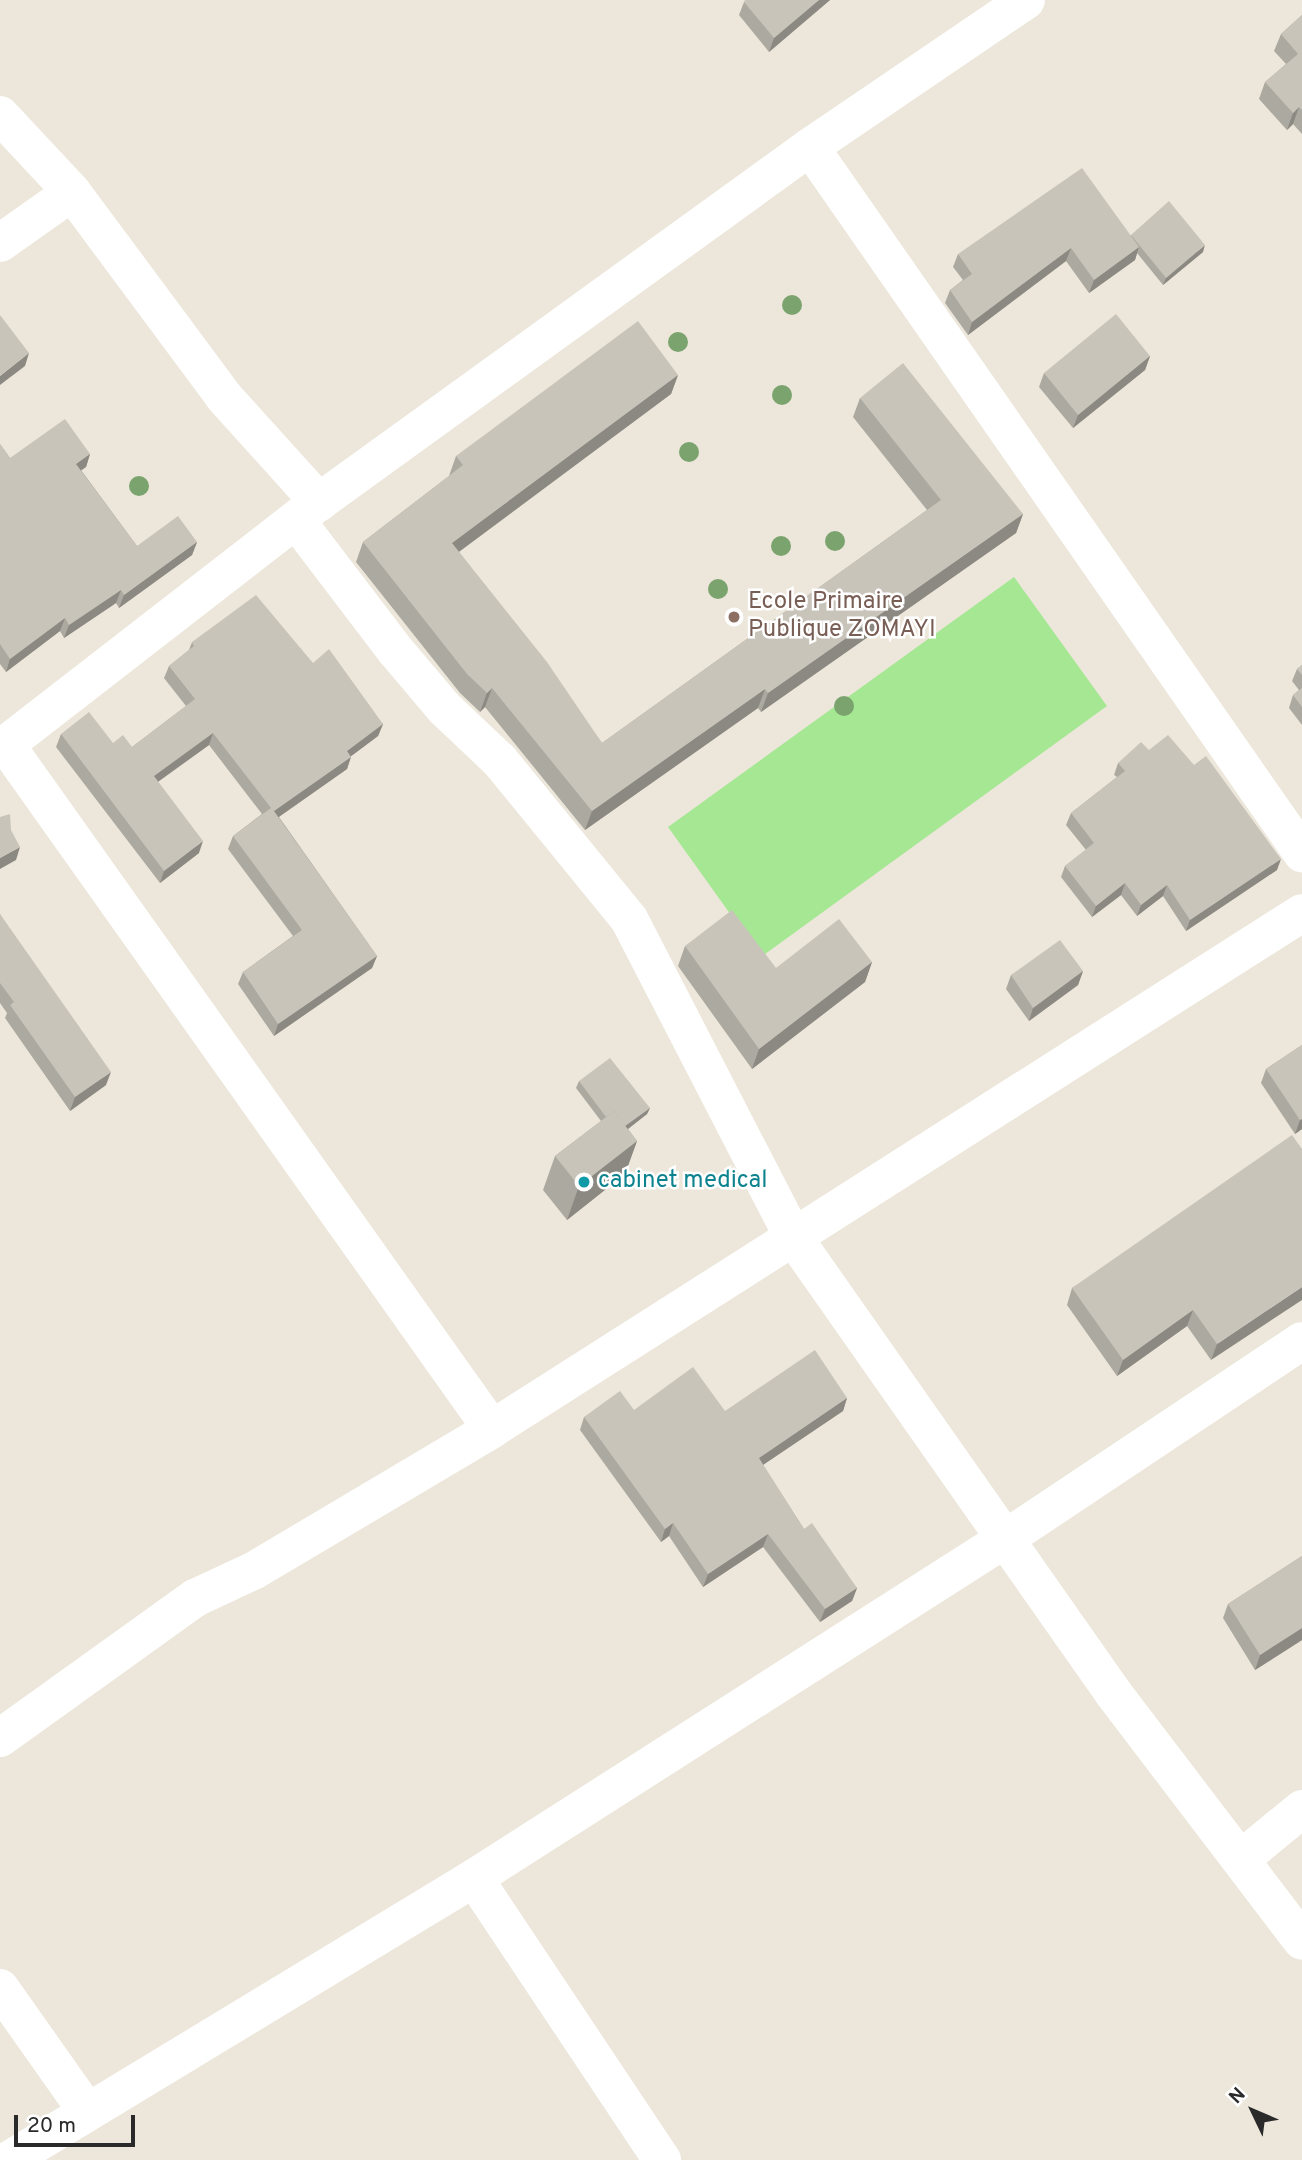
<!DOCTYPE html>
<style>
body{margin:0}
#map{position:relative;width:1302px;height:2160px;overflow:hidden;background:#ede7db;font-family:Overpass,sans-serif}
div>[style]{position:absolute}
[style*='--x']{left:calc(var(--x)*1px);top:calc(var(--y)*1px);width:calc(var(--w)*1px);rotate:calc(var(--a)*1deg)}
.green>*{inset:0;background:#a5e793}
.minor>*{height:38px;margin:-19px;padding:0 19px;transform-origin:19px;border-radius:19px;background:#fff}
.trees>*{width:20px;height:20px;margin:-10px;border-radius:50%;background:#7aa36e}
.wall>*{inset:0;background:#aca9a0}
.shaded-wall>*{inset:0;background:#8c8982}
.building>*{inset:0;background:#c8c4ba}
.dots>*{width:19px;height:19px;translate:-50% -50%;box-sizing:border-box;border:4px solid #fff;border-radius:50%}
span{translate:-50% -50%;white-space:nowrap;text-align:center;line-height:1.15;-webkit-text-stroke:5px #fff;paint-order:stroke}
.education-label{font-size:24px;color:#785e54}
.left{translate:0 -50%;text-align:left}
.culture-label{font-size:24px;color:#0d838f}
.north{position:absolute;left:1218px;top:2076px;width:70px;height:70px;-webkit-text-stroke:5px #fff;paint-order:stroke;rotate:314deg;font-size:19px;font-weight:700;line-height:28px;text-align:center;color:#2a2a2a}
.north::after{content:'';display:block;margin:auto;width:24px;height:32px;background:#2a2a2a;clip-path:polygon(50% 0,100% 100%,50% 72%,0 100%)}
.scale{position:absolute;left:14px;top:2115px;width:121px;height:32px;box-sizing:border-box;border:4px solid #2a2a2a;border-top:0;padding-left:9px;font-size:21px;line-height:24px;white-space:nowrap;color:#2a2a2a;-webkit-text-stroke:5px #fff;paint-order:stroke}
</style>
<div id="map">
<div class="green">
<div style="clip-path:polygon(1014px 577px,1107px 706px,761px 957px,668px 827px)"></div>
</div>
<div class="minor">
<div style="--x:0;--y:115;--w:105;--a:46.9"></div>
<div style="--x:72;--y:192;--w:255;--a:53.4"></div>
<div style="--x:224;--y:397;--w:142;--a:47.9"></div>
<div style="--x:810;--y:147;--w:861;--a:55.13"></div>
<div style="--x:0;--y:243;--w:88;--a:-35.3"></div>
<div style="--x:296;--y:520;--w:163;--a:52.7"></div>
<div style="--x:395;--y:650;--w:76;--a:49.8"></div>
<div style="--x:444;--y:708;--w:77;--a:43.4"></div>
<div style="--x:500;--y:761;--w:204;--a:50.8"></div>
<div style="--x:629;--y:919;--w:359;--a:62.7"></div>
<div style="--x:794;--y:1238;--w:557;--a:54.94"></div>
<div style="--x:1114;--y:1694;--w:310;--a:52.7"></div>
<div style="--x:6;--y:745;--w:839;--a:54.61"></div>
<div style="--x:0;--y:749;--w:403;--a:-37.8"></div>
<div style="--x:319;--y:502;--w:606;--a:-35.87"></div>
<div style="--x:810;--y:147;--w:261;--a:-34.2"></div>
<div style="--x:0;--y:1738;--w:240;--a:-35.7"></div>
<div style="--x:195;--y:1598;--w:66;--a:-25"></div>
<div style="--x:255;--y:1570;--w:276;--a:-30.7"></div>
<div style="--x:492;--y:1429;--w:960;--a:-32.5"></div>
<div style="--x:1241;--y:1859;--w:79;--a:-39.3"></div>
<div style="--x:474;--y:1878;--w:339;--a:56.3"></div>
<div style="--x:0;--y:1988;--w:149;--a:54.8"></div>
<div style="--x:9;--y:2160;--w:544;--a:-31.23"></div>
<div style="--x:474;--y:1878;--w:634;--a:-32.56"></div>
<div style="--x:1008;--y:1537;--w:353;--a:-33.7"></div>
</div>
<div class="trees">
<div style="left:792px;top:305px"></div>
<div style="left:678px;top:342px"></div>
<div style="left:782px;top:395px"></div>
<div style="left:689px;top:452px"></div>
<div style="left:139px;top:486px"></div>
<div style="left:835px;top:541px"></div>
<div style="left:781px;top:546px"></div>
<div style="left:718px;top:589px"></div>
<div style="left:844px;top:706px"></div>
</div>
<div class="wall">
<div style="clip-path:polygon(830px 0,769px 52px,739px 15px,744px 2px)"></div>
<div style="clip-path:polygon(1302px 15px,1302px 134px,1293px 124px,1287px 130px,1259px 99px,1265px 82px,1286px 64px,1274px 51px,1281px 34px)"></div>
<div style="clip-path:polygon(1131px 235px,1203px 252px,1163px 285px,1137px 253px,1135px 260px,1089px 293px,1066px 261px,968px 335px,945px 303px,950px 290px,963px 280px,953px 267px,958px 254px)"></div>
<div style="clip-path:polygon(1150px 356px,1145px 370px,1073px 428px,1039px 387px,1044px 373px)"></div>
<div style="clip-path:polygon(678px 375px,671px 394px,459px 552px,602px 743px,927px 510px,853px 417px,860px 398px,1023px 514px,1016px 533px,761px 712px,758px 708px,585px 830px,485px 707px,480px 712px,460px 693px,356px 562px,363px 542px,449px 476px,456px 456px)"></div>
<div style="clip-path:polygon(0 444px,10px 458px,90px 454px,86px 467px,81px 470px,137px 546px,197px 542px,192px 555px,119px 608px,116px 603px,64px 638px,60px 631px,6px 672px,0 664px)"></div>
<div style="clip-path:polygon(192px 642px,313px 663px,383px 724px,378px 736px,351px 756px,347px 769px,279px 817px,377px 956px,372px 968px,274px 1036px,238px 984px,243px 972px,293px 936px,228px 849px,233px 836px,262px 814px,209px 745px,158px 782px,199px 853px,160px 883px,56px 747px,61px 734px,132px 747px,186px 706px,164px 678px,169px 666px,189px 650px)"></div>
<div style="clip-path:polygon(1302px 665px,1302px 725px,1289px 708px,1293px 695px,1299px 690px,1292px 681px,1297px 669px)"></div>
<div style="clip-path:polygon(1149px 750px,1277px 870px,1186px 931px,1163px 896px,1137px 916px,1121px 895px,1092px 917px,1061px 877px,1065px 866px,1086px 850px,1066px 825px,1071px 813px,1117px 777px,1114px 775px,1118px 763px)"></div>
<div style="clip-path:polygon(0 914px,106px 1085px,70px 1111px,5px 1018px,7px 1013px,0 1003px)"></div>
<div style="clip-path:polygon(685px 946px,776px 968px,872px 962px,865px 982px,752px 1069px,678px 966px)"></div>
<div style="clip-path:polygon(1083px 971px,1078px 985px,1029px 1021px,1006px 989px,1011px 975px)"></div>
<div style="clip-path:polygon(1302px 1045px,1302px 1129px,1295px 1134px,1261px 1083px,1266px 1069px)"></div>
<div style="clip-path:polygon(579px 1081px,650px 1108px,647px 1114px,628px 1129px,637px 1141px,625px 1174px,567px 1220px,543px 1190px,555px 1156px,601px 1121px,576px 1088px)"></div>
<div style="clip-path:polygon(1302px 1149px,1211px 1360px,1187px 1326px,1117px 1376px,1067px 1305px,1072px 1288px)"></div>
<div style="clip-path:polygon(847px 1398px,843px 1411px,763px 1465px,804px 1529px,857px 1588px,852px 1601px,820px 1622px,763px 1547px,703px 1587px,669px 1536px,661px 1542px,580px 1430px,584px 1417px,634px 1410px,725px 1411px)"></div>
<div style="clip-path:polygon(1302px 1556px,1302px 1640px,1255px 1670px,1223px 1618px,1228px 1604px)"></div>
</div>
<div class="shaded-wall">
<div style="clip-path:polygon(819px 0,830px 0,769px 52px,774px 38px)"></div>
<div style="clip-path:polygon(1299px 107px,1293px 124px,1287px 130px,1293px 113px)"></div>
<div style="clip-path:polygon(1205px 245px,1203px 252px,1163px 285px,1166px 278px)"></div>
<div style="clip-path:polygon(1139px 247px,1135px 260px,1089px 293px,1094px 280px)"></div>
<div style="clip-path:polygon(1071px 248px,1066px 261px,968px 335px,972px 322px)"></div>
<div style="clip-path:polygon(29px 353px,25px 366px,0 385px,0 376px)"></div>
<div style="clip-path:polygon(1150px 356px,1145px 370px,1073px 428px,1078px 415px)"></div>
<div style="clip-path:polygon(678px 375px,671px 394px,445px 562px,452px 543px)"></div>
<div style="clip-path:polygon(90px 454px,86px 467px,72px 477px,76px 464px)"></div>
<div style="clip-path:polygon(1023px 514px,1016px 533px,761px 712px,768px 693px)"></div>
<div style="clip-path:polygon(197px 542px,192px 555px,119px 608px,124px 595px)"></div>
<div style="clip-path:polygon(121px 590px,116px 603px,64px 638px,69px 625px)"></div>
<div style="clip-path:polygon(65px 618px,60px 631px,6px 672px,10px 659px)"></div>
<div style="clip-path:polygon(492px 688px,485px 707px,480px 712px,487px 693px)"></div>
<div style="clip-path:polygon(765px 689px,758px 708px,585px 830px,592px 811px)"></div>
<div style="clip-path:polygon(383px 724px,378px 736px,342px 763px,347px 751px)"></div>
<div style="clip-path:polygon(213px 733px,209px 745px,149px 788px,154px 776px)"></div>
<div style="clip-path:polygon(351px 757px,347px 769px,270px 823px,274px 811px)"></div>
<div style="clip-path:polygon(203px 841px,199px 853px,160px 883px,164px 871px)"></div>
<div style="clip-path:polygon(20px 847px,16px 860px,0 869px,0 858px)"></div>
<div style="clip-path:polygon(1281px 859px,1277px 870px,1186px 931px,1190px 920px)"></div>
<div style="clip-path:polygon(1125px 883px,1121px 895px,1092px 917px,1096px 906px)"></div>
<div style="clip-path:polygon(1167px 885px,1163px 896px,1137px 916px,1141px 905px)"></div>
<div style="clip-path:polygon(377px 956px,372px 968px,274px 1036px,278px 1024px)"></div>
<div style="clip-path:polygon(872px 962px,865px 982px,752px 1069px,759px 1049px)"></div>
<div style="clip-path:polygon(1083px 971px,1078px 985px,1029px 1021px,1033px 1008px)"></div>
<div style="clip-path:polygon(111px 1072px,106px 1085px,70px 1111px,75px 1097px)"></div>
<div style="clip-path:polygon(650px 1108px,647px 1114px,615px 1139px,617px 1132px)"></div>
<div style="clip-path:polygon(1302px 1119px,1302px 1129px,1295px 1134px,1300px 1120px)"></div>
<div style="clip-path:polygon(637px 1141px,625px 1174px,567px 1220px,579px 1186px)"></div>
<div style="clip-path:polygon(1302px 1287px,1302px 1300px,1211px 1360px,1217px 1344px)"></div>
<div style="clip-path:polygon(1193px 1310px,1187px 1326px,1117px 1376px,1123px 1360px)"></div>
<div style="clip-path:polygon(847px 1398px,843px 1411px,754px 1471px,759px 1458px)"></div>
<div style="clip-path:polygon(673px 1523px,669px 1536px,661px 1542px,665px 1529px)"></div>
<div style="clip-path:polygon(768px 1534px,763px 1547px,703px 1587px,708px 1574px)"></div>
<div style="clip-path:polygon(857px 1588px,852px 1601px,820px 1622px,825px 1609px)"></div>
<div style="clip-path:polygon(1302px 1628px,1302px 1640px,1255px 1670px,1260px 1655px)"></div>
</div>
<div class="building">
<div style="clip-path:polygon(745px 0,819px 0,774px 38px,744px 2px)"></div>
<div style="clip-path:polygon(1302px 15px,1302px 110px,1299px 107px,1293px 113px,1265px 82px,1298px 54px,1281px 34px)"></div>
<div style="clip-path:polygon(1082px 168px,1139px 247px,1094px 280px,1071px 248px,972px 322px,950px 290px,972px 274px,958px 254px)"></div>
<div style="clip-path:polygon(1169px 201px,1205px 245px,1166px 278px,1131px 235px)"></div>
<div style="clip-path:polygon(1116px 314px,1150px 356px,1078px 415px,1044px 373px)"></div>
<div style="clip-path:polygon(0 315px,29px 353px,0 376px)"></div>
<div style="clip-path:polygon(638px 321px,678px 375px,452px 543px,547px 662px,602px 743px,941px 500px,860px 398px,903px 363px,1023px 514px,768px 693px,765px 689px,592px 811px,492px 688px,487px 693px,467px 674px,363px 542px,463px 465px,456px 456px)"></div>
<div style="clip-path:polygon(65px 419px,90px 454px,76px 464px,137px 546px,178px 516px,197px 542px,124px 595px,121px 590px,69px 625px,65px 618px,10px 659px,0 644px,0 444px,10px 458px)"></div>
<div style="clip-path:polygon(256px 595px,313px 663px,329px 649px,383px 724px,347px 751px,351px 757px,274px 811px,377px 956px,278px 1024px,243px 972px,302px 930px,233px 836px,271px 808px,213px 733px,154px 776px,203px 841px,164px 871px,61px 734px,89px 712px,113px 743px,123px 735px,132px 747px,195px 699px,169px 666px,194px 646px,192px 642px)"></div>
<div style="clip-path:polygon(1302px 665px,1302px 675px,1297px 669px)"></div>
<div style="clip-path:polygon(1302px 688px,1302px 707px,1293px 695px)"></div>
<div style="clip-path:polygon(1168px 735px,1194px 765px,1206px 756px,1281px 859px,1190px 920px,1167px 885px,1141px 905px,1125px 883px,1096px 906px,1065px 866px,1094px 843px,1071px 813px,1125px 771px,1118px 763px,1141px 742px,1149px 750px)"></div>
<div style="clip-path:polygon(10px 814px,11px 830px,20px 847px,0 858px,0 817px)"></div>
<div style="clip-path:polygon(732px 910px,776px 968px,839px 919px,872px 962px,759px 1049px,685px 946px)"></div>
<div style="clip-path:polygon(0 914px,111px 1072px,75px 1097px,10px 1005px,14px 1002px,0 983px)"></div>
<div style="clip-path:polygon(1060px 940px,1083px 971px,1033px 1008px,1011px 975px)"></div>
<div style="clip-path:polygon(1302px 1045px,1302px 1119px,1300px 1120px,1266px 1069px)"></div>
<div style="clip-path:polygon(610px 1058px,650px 1108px,625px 1126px,614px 1111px,606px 1117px,579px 1081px)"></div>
<div style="clip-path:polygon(614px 1111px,637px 1141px,579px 1186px,555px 1156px)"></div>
<div style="clip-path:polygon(1292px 1135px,1302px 1149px,1302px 1287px,1217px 1344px,1193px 1310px,1123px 1360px,1072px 1288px)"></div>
<div style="clip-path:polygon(815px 1350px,847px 1398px,759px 1458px,804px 1529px,812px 1523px,857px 1588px,825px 1609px,768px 1534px,708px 1574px,673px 1523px,665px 1529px,584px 1417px,620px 1391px,634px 1410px,693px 1367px,725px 1411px)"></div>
<div style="clip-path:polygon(1302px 1556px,1302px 1628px,1260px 1655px,1228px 1604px)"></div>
</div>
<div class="dots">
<div style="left:734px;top:617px;background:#8d6e63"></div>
<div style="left:584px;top:1182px;background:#0f9aa8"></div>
</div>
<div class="education-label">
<span class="left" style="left:748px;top:617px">Ecole Primaire<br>Publique ZOMAYI</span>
</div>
<div class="culture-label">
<span class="left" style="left:598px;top:1182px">cabinet medical</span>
</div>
<div class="north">N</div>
<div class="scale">20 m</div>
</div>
